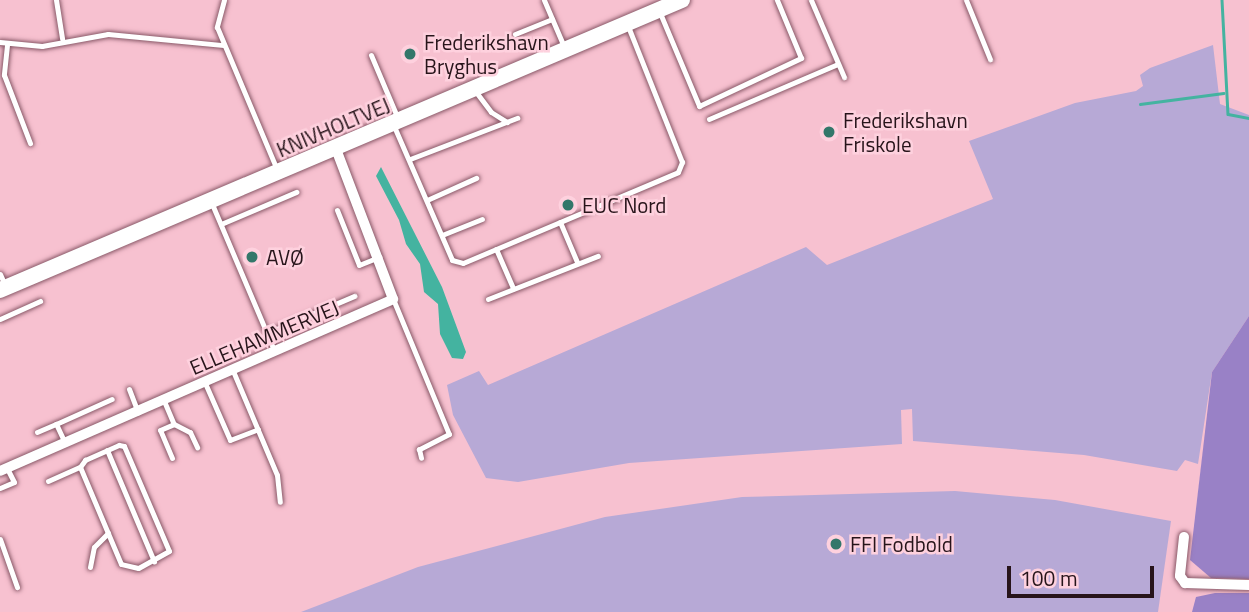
<!DOCTYPE html>
<meta charset="utf-8">
<style>
body{margin:0}
#map{position:relative;width:1249px;height:612px;overflow:hidden;background:#f7c1d0;font-family:"Titillium Web",sans-serif}
div>[style]{position:absolute}
[style*='--x']{left:calc(var(--x)*1px);top:calc(var(--y)*1px);width:calc(var(--w)*1px);rotate:calc(var(--a)*1deg)}
.green>*{inset:0;background:#b7a9d6}
.forest>*{inset:0;background:#9981c6}
.water>*{inset:0;background:#44b3a0}
.stream>*{height:2.5px;margin:-1.25px;padding:0 1.25px;transform-origin:1.25px;border-radius:1.25px;background:#44b3a0}
.roads{filter:drop-shadow(0 0 2px #895968) drop-shadow(0 0 2px #895968)}
.lane>*{height:5px;margin:-2.5px;padding:0 2.5px;transform-origin:2.5px;border-radius:2.5px;background:#fff}
.street>*{height:10px;margin:-5px;padding:0 5px;transform-origin:5px;border-radius:5px;background:#fff}
.secondary>*{height:16px;margin:-8px;padding:0 8px;transform-origin:8px;border-radius:8px;background:#fff}
.dots>*{width:19px;height:19px;translate:-50% -50%;box-sizing:border-box;border:4px solid #fed1de;border-radius:50%}
span{translate:-50% -50%;white-space:nowrap;text-align:center;line-height:1.15;-webkit-text-stroke:5px #fed1de;paint-order:stroke}
.poi-label{font-size:21px;color:#27141a}
.left{translate:0 -50%;text-align:left}
.street-label{font-size:21px;color:#27141a}
.scale{position:absolute;left:1007px;top:566px;width:147px;height:32px;box-sizing:border-box;border:4px solid #27141a;border-top:0;padding-left:9px;font-size:21px;line-height:24px;white-space:nowrap;color:#27141a;-webkit-text-stroke:5px #fed1de;paint-order:stroke}
</style>
<div id="map">
<div class="green">
<div style="clip-path:polygon(1213px 45px,1220px 104px,1249px 115px,1249px 316px,1212px 372px,1198px 464px,1185px 460px,1177px 471px,1084px 455px,913px 441px,912px 409px,901px 410px,902px 444px,629px 463px,518px 482px,486px 478px,453px 415px,447px 385px,479px 371px,488px 385px,806px 247px,827px 265px,993px 199px,969px 141px,1075px 103px,1136px 91px,1143px 86px,1140px 75px,1150px 68px)"></div>
<div style="clip-path:polygon(955px 491px,1055px 500px,1171px 521px,1158px 612px,301px 612px,418px 567px,605px 517px,742px 497px)"></div>
</div>
<div class="forest">
<div style="clip-path:polygon(1249px 316px,1249px 579px,1211px 578px,1190px 560px,1212px 372px)"></div>
<div style="clip-path:polygon(1215px 593px,1249px 593px,1249px 612px,1192px 612px,1196px 597px)"></div>
</div>
<div class="water">
<div style="clip-path:polygon(381px 167px,442px 287px,466px 352px,463px 359px,452px 358px,440px 334px,438px 304px,424px 292px,420px 264px,406px 244px,399px 220px,376px 176px)"></div>
</div>
<div class="stream">
<div style="--x:1222;--y:0;--w:114;--a:87"></div>
<div style="--x:1228;--y:114;--w:21;--a:11"></div>
<div style="--x:1140;--y:104;--w:84;--a:-7.5"></div>
</div>
<div class="roads">
<div class="lane">
<div style="--x:56;--y:0;--w:39;--a:81"></div>
<div style="--x:224;--y:0;--w:28;--a:105"></div>
<div style="--x:217;--y:27;--w:155;--a:67.2"></div>
<div style="--x:544;--y:0;--w:53;--a:66.8"></div>
<div style="--x:811;--y:0;--w:84;--a:66.8"></div>
<div style="--x:966;--y:0;--w:64;--a:67.9"></div>
<div style="--x:660;--y:13;--w:101;--a:67.2"></div>
<div style="--x:699;--y:106;--w:113;--a:-25.2"></div>
<div style="--x:801;--y:58;--w:63;--a:-112.5"></div>
<div style="--x:515;--y:34;--w:40;--a:-22"></div>
<div style="--x:0;--y:42;--w:42;--a:5.4"></div>
<div style="--x:42;--y:46;--w:67;--a:-10.3"></div>
<div style="--x:108;--y:34;--w:116;--a:5.5"></div>
<div style="--x:7;--y:45;--w:30;--a:96"></div>
<div style="--x:4;--y:75;--w:73;--a:69.1"></div>
<div style="--x:371;--y:55;--w:69;--a:67.1"></div>
<div style="--x:476;--y:92;--w:25;--a:53"></div>
<div style="--x:491;--y:112;--w:19;--a:32"></div>
<div style="--x:709;--y:119;--w:140;--a:-23.1"></div>
<div style="--x:393;--y:124;--w:148;--a:66.5"></div>
<div style="--x:452;--y:260;--w:11;--a:15"></div>
<div style="--x:463;--y:263;--w:233;--a:-22.9"></div>
<div style="--x:678;--y:172;--w:11;--a:-68"></div>
<div style="--x:682;--y:162;--w:146;--a:-111.7"></div>
<div style="--x:410;--y:159;--w:115;--a:-21"></div>
<div style="--x:427;--y:200;--w:54;--a:-24.2"></div>
<div style="--x:212;--y:204;--w:159;--a:67"></div>
<div style="--x:337;--y:210;--w:59;--a:68.2"></div>
<div style="--x:359;--y:265;--w:22;--a:-22"></div>
<div style="--x:560;--y:222;--w:43;--a:67"></div>
<div style="--x:221;--y:224;--w:82;--a:-23.1"></div>
<div style="--x:442;--y:235;--w:43;--a:-21.8"></div>
<div style="--x:496;--y:249;--w:43;--a:66.4"></div>
<div style="--x:0;--y:274;--w:12;--a:66"></div>
<div style="--x:393;--y:299;--w:146;--a:67.5"></div>
<div style="--x:449;--y:434;--w:34;--a:153"></div>
<div style="--x:419;--y:449;--w:9;--a:77"></div>
<div style="--x:488;--y:299;--w:118;--a:-21.4"></div>
<div style="--x:0;--y:319;--w:44;--a:-24.2"></div>
<div style="--x:267;--y:333;--w:95;--a:-23"></div>
<div style="--x:233;--y:371;--w:113;--a:67.1"></div>
<div style="--x:277;--y:475;--w:27;--a:84"></div>
<div style="--x:205;--y:383;--w:62;--a:66.3"></div>
<div style="--x:230;--y:440;--w:30;--a:-21"></div>
<div style="--x:129;--y:389;--w:25;--a:69"></div>
<div style="--x:164;--y:401;--w:25;--a:67"></div>
<div style="--x:174;--y:424;--w:18;--a:27"></div>
<div style="--x:190;--y:432;--w:17;--a:65"></div>
<div style="--x:37;--y:432;--w:21;--a:-23"></div>
<div style="--x:65;--y:443;--w:21;--a:-115"></div>
<div style="--x:56;--y:424;--w:61;--a:-24.1"></div>
<div style="--x:119;--y:445;--w:5;--a:11"></div>
<div style="--x:124;--y:446;--w:114;--a:66.8"></div>
<div style="--x:169;--y:551;--w:35;--a:151"></div>
<div style="--x:138;--y:568;--w:17;--a:-167"></div>
<div style="--x:121;--y:564;--w:105;--a:-112.9"></div>
<div style="--x:80;--y:467;--w:9;--a:-54"></div>
<div style="--x:85;--y:460;--w:37;--a:-24"></div>
<div style="--x:107;--y:450;--w:121;--a:67.1"></div>
<div style="--x:172;--y:458;--w:30;--a:-113"></div>
<div style="--x:160;--y:430;--w:15;--a:-23"></div>
<div style="--x:48;--y:481;--w:35;--a:-24"></div>
<div style="--x:0;--y:488;--w:15;--a:-23"></div>
<div style="--x:14;--y:482;--w:16;--a:-117"></div>
<div style="--x:0;--y:539;--w:51;--a:70.5"></div>
<div style="--x:90;--y:567;--w:20;--a:-79"></div>
<div style="--x:94;--y:547;--w:20;--a:-45"></div>
</div>
<div class="street">
<div style="--x:0;--y:471;--w:429;--a:-23.6"></div>
<div style="--x:393;--y:299;--w:160;--a:-110.8"></div>
<div style="--x:1184;--y:537;--w:39;--a:96"></div>
<div style="--x:1180;--y:576;--w:9;--a:54"></div>
<div style="--x:1185;--y:583;--w:64;--a:1.8"></div>
</div>
<div class="secondary">
<div style="--x:0;--y:290;--w:741;--a:-23.04"></div>
</div>
</div>
<div class="dots">
<div style="left:410px;top:54px;background:#33776a"></div>
<div style="left:829px;top:132px;background:#33776a"></div>
<div style="left:568px;top:205px;background:#33776a"></div>
<div style="left:252px;top:257px;background:#33776a"></div>
<div style="left:836px;top:544px;background:#33776a"></div>
</div>
<div class="poi-label">
<span class="left" style="left:424px;top:54px">Frederikshavn<br>Bryghus</span>
<span class="left" style="left:843px;top:132px">Frederikshavn<br>Friskole</span>
<span class="left" style="left:582px;top:205px">EUC Nord</span>
<span class="left" style="left:266px;top:257px">AVØ</span>
<span class="left" style="left:850px;top:544px">FFI Fodbold</span>
</div>
<div class="street-label">
<span style="left:333px;top:127px;rotate:-23deg">KNIVHOLTVEJ</span>
<span style="left:264px;top:337px;rotate:-23deg">ELLEHAMMERVEJ</span>
</div>
<div class="scale">100 m</div>
</div>
